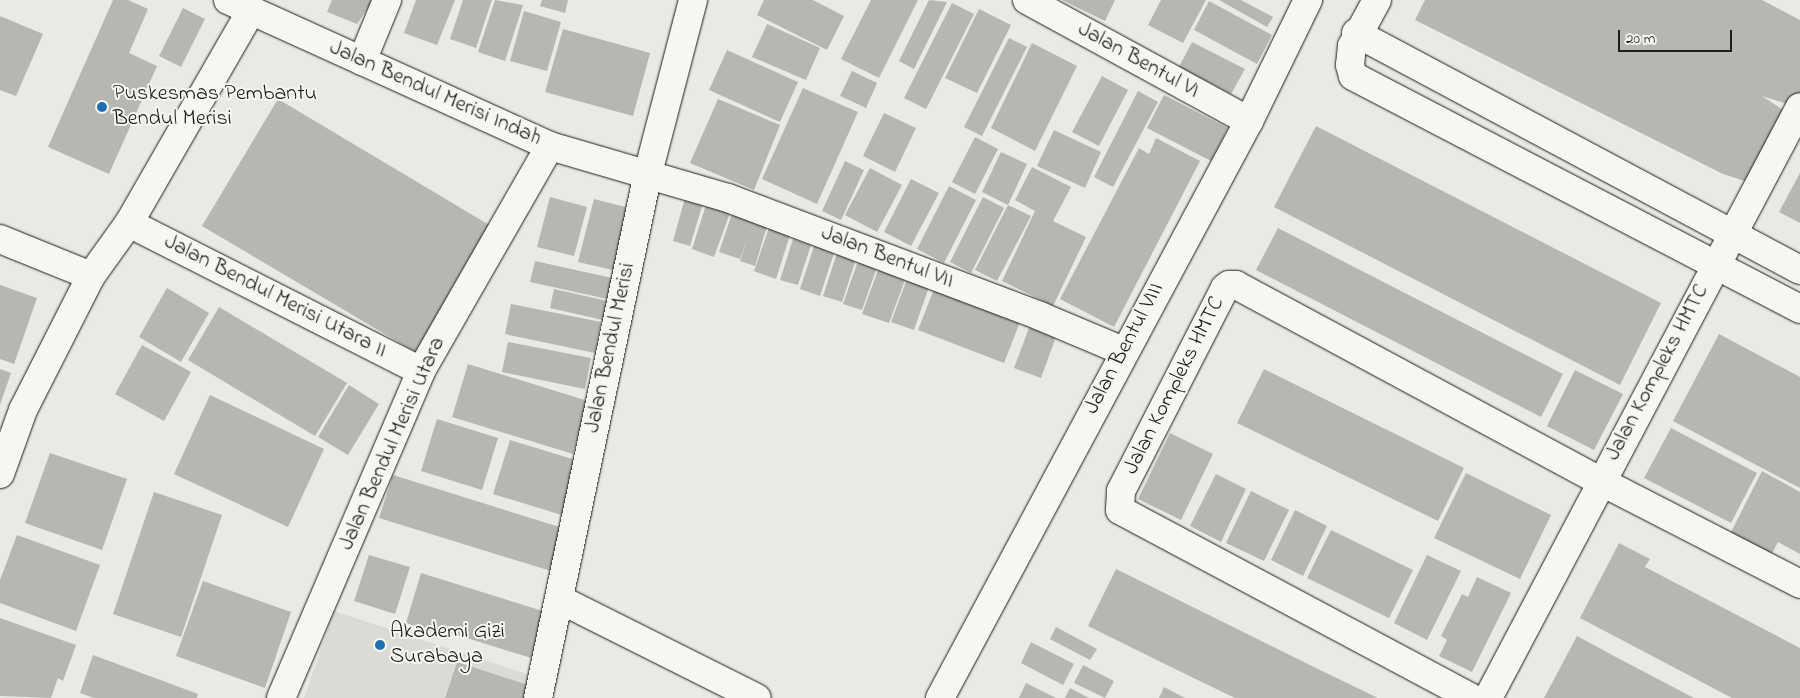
<!DOCTYPE html>
<style>
body{margin:0}
#map{position:relative;width:1800px;height:698px;overflow:hidden;background:#e9e9e5;font-family:"Indie Flower",sans-serif}
div>[style]{position:absolute}
[style*='--x']{left:calc(var(--x)*1px);top:calc(var(--y)*1px);width:calc(var(--w)*1px);rotate:calc(var(--a)*1deg)}
.built>*{inset:0;background:#dadad6}
.building>*{inset:0;background:#b6b6b3}
.roads{filter:drop-shadow(0 0 1px #1c1c1c) drop-shadow(0 0 1px #1c1c1c)}
.minor>*{height:28px;margin:-14px;padding:0 14px;transform-origin:14px;border-radius:14px;background:#f6f6f2}
.dots>*{width:14px;height:14px;translate:-50% -50%;box-sizing:border-box;border:2px solid #f6f6f2;border-radius:50%}
span{translate:-50% -50%;white-space:nowrap;text-align:center;line-height:1.15;-webkit-text-stroke:4px #f6f6f2;paint-order:stroke}
.street-label{font-size:22px;color:#1c1c1c}
.poi-label{font-size:22px;color:#1c1c1c}
.left{translate:0 -50%;text-align:left}
.scale{position:absolute;left:1618px;top:30px;width:114px;height:22px;box-sizing:border-box;border:2px solid #1c1c1c;border-top:0;padding-left:6px;font-size:15px;line-height:18px;white-space:nowrap;color:#1c1c1c;-webkit-text-stroke:4px #f6f6f2;paint-order:stroke}
</style>
<div id="map">
<div class="built">
<div style="clip-path:polygon(334px 611px,542px 679px,538px 698px,304px 698px)"></div>
</div>
<div class="building">
<div style="clip-path:polygon(113px 0,128px 0,148px 9px,129px 53px,157px 66px,109px 174px,48px 147px)"></div>
<div style="clip-path:polygon(332px 0,373px 0,357px 24px,327px 12px)"></div>
<div style="clip-path:polygon(416px 0,455px 0,437px 45px,404px 33px)"></div>
<div style="clip-path:polygon(463px 0,492px 0,476px 48px,450px 39px)"></div>
<div style="clip-path:polygon(495px 0,523px 5px,505px 61px,478px 52px)"></div>
<div style="clip-path:polygon(542px 0,568px 0,565px 13px,540px 6px)"></div>
<div style="clip-path:polygon(764px 0,813px 0,844px 16px,827px 50px,757px 15px)"></div>
<div style="clip-path:polygon(871px 0,918px 0,879px 78px,841px 59px)"></div>
<div style="clip-path:polygon(929px 0,947px 2px,914px 69px,899px 61px)"></div>
<div style="clip-path:polygon(1062px 0,1115px 0,1105px 21px)"></div>
<div style="clip-path:polygon(1161px 0,1206px 0,1183px 43px,1148px 25px)"></div>
<div style="clip-path:polygon(1219px 0,1241px 0,1273px 17px,1267px 27px)"></div>
<div style="clip-path:polygon(1425px 0,1762px 0,1800px 20px,1800px 93px,1794px 106px,1762px 96px,1789px 114px,1748px 182px,1723px 174px,1415px 20px)"></div>
<div style="clip-path:polygon(1209px 1px,1272px 35px,1257px 64px,1194px 30px)"></div>
<div style="clip-path:polygon(952px 3px,974px 14px,926px 109px,904px 98px)"></div>
<div style="clip-path:polygon(183px 8px,205px 19px,181px 67px,159px 56px)"></div>
<div style="clip-path:polygon(979px 9px,1011px 25px,977px 93px,945px 78px)"></div>
<div style="clip-path:polygon(524px 11px,561px 22px,547px 71px,510px 61px)"></div>
<div style="clip-path:polygon(0 16px,43px 34px,16px 96px,0 90px)"></div>
<div style="clip-path:polygon(767px 24px,820px 48px,806px 80px,752px 57px)"></div>
<div style="clip-path:polygon(563px 29px,650px 53px,633px 116px,545px 92px)"></div>
<div style="clip-path:polygon(1009px 38px,1027px 47px,982px 136px,964px 127px)"></div>
<div style="clip-path:polygon(1192px 42px,1245px 69px,1231px 94px,1179px 67px)"></div>
<div style="clip-path:polygon(1032px 43px,1077px 66px,1035px 151px,991px 128px)"></div>
<div style="clip-path:polygon(727px 50px,798px 82px,780px 122px,709px 90px)"></div>
<div style="clip-path:polygon(852px 71px,877px 83px,866px 108px,840px 96px)"></div>
<div style="clip-path:polygon(1102px 76px,1128px 90px,1099px 146px,1072px 132px)"></div>
<div style="clip-path:polygon(803px 88px,858px 112px,817px 204px,762px 179px)"></div>
<div style="clip-path:polygon(1138px 91px,1158px 102px,1113px 187px,1094px 177px)"></div>
<div style="clip-path:polygon(1164px 95px,1228px 128px,1211px 161px,1147px 128px)"></div>
<div style="clip-path:polygon(278px 99px,496px 229px,422px 356px,202px 226px)"></div>
<div style="clip-path:polygon(718px 99px,780px 125px,754px 190px,690px 163px)"></div>
<div style="clip-path:polygon(884px 113px,916px 128px,895px 172px,863px 156px)"></div>
<div style="clip-path:polygon(1316px 126px,1661px 303px,1620px 385px,1274px 207px)"></div>
<div style="clip-path:polygon(1054px 130px,1101px 152px,1085px 188px,1037px 166px)"></div>
<div style="clip-path:polygon(975px 137px,998px 149px,975px 194px,952px 182px)"></div>
<div style="clip-path:polygon(1156px 138px,1200px 161px,1114px 327px,1060px 299px,1139px 148px,1149px 154px)"></div>
<div style="clip-path:polygon(1001px 152px,1027px 164px,1008px 205px,982px 192px)"></div>
<div style="clip-path:polygon(845px 161px,864px 170px,841px 220px,822px 211px)"></div>
<div style="clip-path:polygon(1032px 167px,1071px 187px,1053px 221px,1086px 237px,1053px 306px,1002px 281px,1035px 211px,1015px 200px)"></div>
<div style="clip-path:polygon(870px 168px,902px 185px,877px 232px,845px 215px)"></div>
<div style="clip-path:polygon(1800px 173px,1800px 223px,1779px 212px)"></div>
<div style="clip-path:polygon(911px 179px,939px 193px,911px 246px,884px 232px)"></div>
<div style="clip-path:polygon(949px 186px,976px 200px,944px 263px,917px 249px)"></div>
<div style="clip-path:polygon(550px 197px,587px 207px,574px 256px,537px 247px)"></div>
<div style="clip-path:polygon(983px 197px,1004px 208px,971px 273px,950px 262px)"></div>
<div style="clip-path:polygon(685px 198px,703px 203px,690px 246px,673px 241px)"></div>
<div style="clip-path:polygon(594px 199px,633px 209px,617px 271px,578px 262px)"></div>
<div style="clip-path:polygon(707px 202px,731px 210px,714px 257px,692px 249px)"></div>
<div style="clip-path:polygon(1008px 205px,1031px 216px,997px 281px,975px 270px)"></div>
<div style="clip-path:polygon(733px 211px,768px 223px,755px 266px,740px 261px,748px 238px,740px 259px,719px 252px)"></div>
<div style="clip-path:polygon(769px 228px,790px 235px,776px 279px,754px 271px)"></div>
<div style="clip-path:polygon(1278px 228px,1563px 374px,1541px 417px,1256px 270px)"></div>
<div style="clip-path:polygon(793px 239px,811px 245px,798px 285px,780px 280px)"></div>
<div style="clip-path:polygon(815px 243px,835px 250px,820px 296px,800px 289px)"></div>
<div style="clip-path:polygon(838px 250px,857px 256px,842px 302px,823px 296px)"></div>
<div style="clip-path:polygon(535px 261px,612px 278px,607px 299px,530px 282px)"></div>
<div style="clip-path:polygon(858px 261px,877px 267px,862px 310px,843px 304px)"></div>
<div style="clip-path:polygon(878px 270px,905px 280px,889px 323px,862px 314px)"></div>
<div style="clip-path:polygon(907px 279px,929px 287px,914px 330px,891px 322px)"></div>
<div style="clip-path:polygon(0 285px,37px 298px,14px 364px,0 359px)"></div>
<div style="clip-path:polygon(167px 288px,209px 313px,181px 362px,139px 337px)"></div>
<div style="clip-path:polygon(554px 289px,612px 302px,607px 321px,550px 308px)"></div>
<div style="clip-path:polygon(934px 289px,1020px 322px,1004px 363px,918px 330px)"></div>
<div style="clip-path:polygon(511px 304px,601px 322px,595px 353px,505px 334px)"></div>
<div style="clip-path:polygon(219px 307px,347px 383px,315px 436px,188px 360px)"></div>
<div style="clip-path:polygon(1030px 325px,1057px 334px,1041px 378px,1014px 368px)"></div>
<div style="clip-path:polygon(1719px 334px,1800px 377px,1800px 488px,1673px 421px)"></div>
<div style="clip-path:polygon(508px 342px,591px 358px,585px 389px,502px 372px)"></div>
<div style="clip-path:polygon(142px 345px,191px 372px,164px 421px,115px 394px)"></div>
<div style="clip-path:polygon(468px 364px,588px 401px,573px 454px,452px 417px)"></div>
<div style="clip-path:polygon(0 369px,11px 373px,0 405px)"></div>
<div style="clip-path:polygon(1264px 369px,1464px 468px,1438px 521px,1237px 423px)"></div>
<div style="clip-path:polygon(1575px 370px,1623px 394px,1594px 450px,1547px 426px)"></div>
<div style="clip-path:polygon(349px 385px,379px 404px,348px 455px,318px 437px)"></div>
<div style="clip-path:polygon(210px 395px,324px 449px,288px 527px,174px 474px)"></div>
<div style="clip-path:polygon(437px 419px,498px 438px,482px 490px,421px 471px)"></div>
<div style="clip-path:polygon(1671px 428px,1757px 473px,1731px 523px,1644px 478px)"></div>
<div style="clip-path:polygon(1170px 433px,1213px 454px,1181px 520px,1138px 499px)"></div>
<div style="clip-path:polygon(510px 440px,582px 462px,565px 516px,493px 494px)"></div>
<div style="clip-path:polygon(50px 453px,127px 479px,102px 550px,25px 523px)"></div>
<div style="clip-path:polygon(1762px 471px,1800px 492px,1800px 554px,1778px 542px,1768px 561px,1727px 540px)"></div>
<div style="clip-path:polygon(1466px 473px,1551px 515px,1520px 579px,1434px 538px)"></div>
<div style="clip-path:polygon(1216px 474px,1246px 489px,1221px 542px,1190px 526px)"></div>
<div style="clip-path:polygon(393px 475px,566px 529px,554px 572px,379px 518px)"></div>
<div style="clip-path:polygon(1251px 491px,1289px 510px,1264px 561px,1226px 543px)"></div>
<div style="clip-path:polygon(154px 492px,222px 515px,181px 637px,113px 614px)"></div>
<div style="clip-path:polygon(1295px 510px,1327px 526px,1303px 576px,1271px 560px)"></div>
<div style="clip-path:polygon(1331px 530px,1413px 570px,1389px 618px,1307px 578px)"></div>
<div style="clip-path:polygon(17px 535px,100px 565px,76px 631px,0 603px,0 580px)"></div>
<div style="clip-path:polygon(1619px 543px,1650px 559px,1645px 567px,1800px 648px,1800px 698px,1732px 698px,1580px 618px)"></div>
<div style="clip-path:polygon(369px 555px,410px 567px,395px 614px,354px 601px)"></div>
<div style="clip-path:polygon(1427px 555px,1461px 571px,1427px 640px,1394px 623px)"></div>
<div style="clip-path:polygon(1116px 569px,1322px 671px,1378px 698px,1235px 698px,1175px 669px,1088px 626px)"></div>
<div style="clip-path:polygon(421px 573px,546px 612px,531px 658px,441px 630px,440px 634px,406px 623px)"></div>
<div style="clip-path:polygon(1477px 577px,1511px 593px,1472px 672px,1439px 656px,1447px 640px,1441px 636px,1462px 594px,1468px 597px)"></div>
<div style="clip-path:polygon(203px 581px,291px 612px,265px 688px,176px 656px)"></div>
<div style="clip-path:polygon(0 618px,76px 645px,63px 681px,58px 678px,51px 698px,0 696px)"></div>
<div style="clip-path:polygon(1056px 627px,1097px 649px,1090px 660px,1050px 639px)"></div>
<div style="clip-path:polygon(1577px 636px,1614px 656px,1694px 698px,1544px 698px)"></div>
<div style="clip-path:polygon(1031px 642px,1074px 664px,1063px 685px,1021px 663px)"></div>
<div style="clip-path:polygon(93px 655px,198px 694px,197px 698px,94px 698px,80px 693px)"></div>
<div style="clip-path:polygon(457px 662px,534px 687px,530px 698px,445px 698px)"></div>
<div style="clip-path:polygon(1083px 665px,1114px 681px,1105px 698px,1074px 683px)"></div>
<div style="clip-path:polygon(1026px 683px,1056px 698px,1019px 698px)"></div>
<div style="clip-path:polygon(1164px 687px,1185px 698px,1159px 698px)"></div>
<div style="clip-path:polygon(1070px 688px,1089px 698px,1065px 698px)"></div>
</div>
<div class="roads">
<div class="minor">
<div style="--x:228;--y:0;--w:354;--a:24.4"></div>
<div style="--x:550;--y:146;--w:185;--a:16.3"></div>
<div style="--x:728;--y:198;--w:334;--a:20.7"></div>
<div style="--x:1040;--y:316;--w:90;--a:22.9"></div>
<div style="--x:1027;--y:0;--w:253;--a:28.6"></div>
<div style="--x:1377;--y:0;--w:52;--a:118.5"></div>
<div style="--x:1352;--y:46;--w:19;--a:96"></div>
<div style="--x:1350;--y:65;--w:11;--a:75"></div>
<div style="--x:1353;--y:76;--w:504;--a:27.53"></div>
<div style="--x:1356;--y:33;--w:503;--a:28.09"></div>
<div style="--x:362;--y:61;--w:66;--a:-67.7"></div>
<div style="--x:129;--y:223;--w:327;--a:26.9"></div>
<div style="--x:0;--y:239;--w:98;--a:22.1"></div>
<div style="--x:0;--y:474;--w:68;--a:-70.2"></div>
<div style="--x:23;--y:410;--w:150;--a:-63.1"></div>
<div style="--x:91;--y:276;--w:65;--a:-54.4"></div>
<div style="--x:129;--y:223;--w:245;--a:-60.1"></div>
<div style="--x:559;--y:599;--w:221;--a:26.6"></div>
<div style="--x:281;--y:698;--w:356;--a:-66.8"></div>
<div style="--x:421;--y:371;--w:259;--a:-60.2"></div>
<div style="--x:538;--y:698;--w:536;--a:-78.17"></div>
<div style="--x:648;--y:173;--w:179;--a:-75.4"></div>
<div style="--x:940;--y:698;--w:655;--a:-61.83"></div>
<div style="--x:1249;--y:121;--w:135;--a:-64"></div>
<div style="--x:1472;--y:698;--w:399;--a:-151.9"></div>
<div style="--x:1120;--y:510;--w:19;--a:-87"></div>
<div style="--x:1121;--y:491;--w:228;--a:-62.9"></div>
<div style="--x:1225;--y:288;--w:5;--a:-37"></div>
<div style="--x:1229;--y:285;--w:7;--a:0"></div>
<div style="--x:1236;--y:285;--w:413;--a:28.3"></div>
<div style="--x:1600;--y:481;--w:225;--a:27.2"></div>
<div style="--x:1488;--y:698;--w:668;--a:-62.17"></div>
</div>
</div>
<div class="dots">
<div style="left:102px;top:107px;background:#1f6fb2"></div>
<div style="left:380px;top:645px;background:#1f6fb2"></div>
</div>
<div class="street-label">
<span style="left:1138px;top:61px;rotate:29deg">Jalan Bentul VI</span>
<span style="left:435px;top:94px;rotate:24deg">Jalan Bendul Merisi Indah</span>
<span style="left:887px;top:258px;rotate:21deg">Jalan Bentul VII</span>
<span style="left:275px;top:297px;rotate:27deg">Jalan Bendul Merisi Utara II</span>
<span style="left:611px;top:348px;rotate:-78deg">Jalan Bendul Merisi</span>
<span style="left:1125px;top:349px;rotate:-62deg">Jalan Bentul VIII</span>
<span style="left:1658px;top:373px;rotate:-62deg">Jalan Kompleks HMTC</span>
<span style="left:1175px;top:386px;rotate:-63deg">Jalan Kompleks HMTC</span>
<span style="left:393px;top:444px;rotate:-66deg">Jalan Bendul Merisi Utara</span>
</div>
<div class="poi-label">
<span class="left" style="left:113px;top:107px">Puskesmas Pembantu<br>Bendul Merisi</span>
<span class="left" style="left:390px;top:645px">Akademi Gizi<br>Surabaya</span>
</div>
<div class="scale">20 m</div>
</div>
